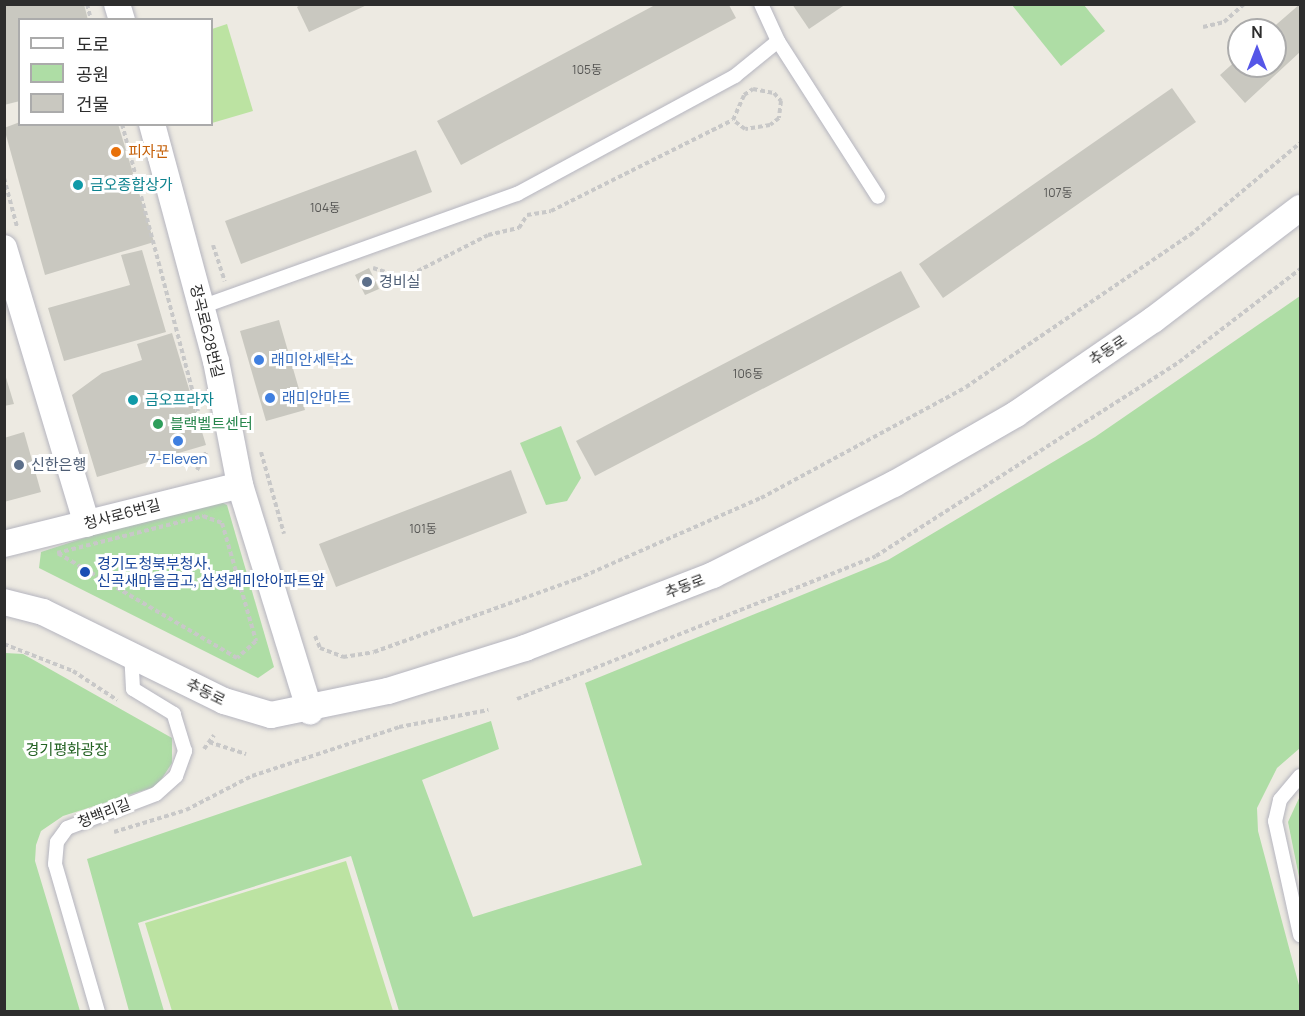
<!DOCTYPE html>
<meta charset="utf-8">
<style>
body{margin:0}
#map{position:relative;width:1305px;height:1016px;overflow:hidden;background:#edeae2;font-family:Manrope,"Noto Sans KR",sans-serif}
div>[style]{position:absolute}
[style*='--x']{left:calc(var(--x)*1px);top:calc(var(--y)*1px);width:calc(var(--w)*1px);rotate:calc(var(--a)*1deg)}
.green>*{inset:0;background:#aedda5}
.pitch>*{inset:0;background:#bce3a2}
.building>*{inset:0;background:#c9c8c0}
.path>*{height:4px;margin-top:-2px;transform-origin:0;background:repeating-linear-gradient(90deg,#c8c8c8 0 4.5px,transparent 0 7.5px)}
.roads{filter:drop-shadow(0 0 2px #b5b5bf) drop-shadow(0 0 2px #b5b5bf)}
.lane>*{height:14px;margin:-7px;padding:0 7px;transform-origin:7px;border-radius:7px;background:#fff}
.street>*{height:26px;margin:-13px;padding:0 13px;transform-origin:13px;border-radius:13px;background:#fff}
.dots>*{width:16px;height:16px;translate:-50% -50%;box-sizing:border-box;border:3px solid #fff;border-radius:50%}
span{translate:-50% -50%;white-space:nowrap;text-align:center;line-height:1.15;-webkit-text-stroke:6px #fff;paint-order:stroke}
.number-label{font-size:12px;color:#545452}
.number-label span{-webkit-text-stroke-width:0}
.food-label{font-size:15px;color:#c56008}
.left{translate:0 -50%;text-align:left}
.culture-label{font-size:15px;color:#0d838f}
.service-label{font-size:15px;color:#4e5e75}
.street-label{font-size:15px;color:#2d2d2d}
.shop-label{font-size:15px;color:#366cbe}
.leisure-label{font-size:15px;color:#27864d}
.transit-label{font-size:15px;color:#164399}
.park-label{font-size:15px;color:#256424}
.frame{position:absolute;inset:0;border:6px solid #2d2d2d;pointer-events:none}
.legend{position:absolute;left:18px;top:18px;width:195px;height:108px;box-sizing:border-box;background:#fff;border:2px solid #ababab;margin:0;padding:8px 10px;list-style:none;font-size:18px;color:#2d2d2d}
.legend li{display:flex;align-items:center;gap:12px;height:30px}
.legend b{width:30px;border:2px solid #ababab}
.north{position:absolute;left:1227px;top:18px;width:60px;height:60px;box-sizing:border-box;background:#fff;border:2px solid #ababab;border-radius:50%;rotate:0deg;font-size:16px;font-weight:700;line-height:24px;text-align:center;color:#2d2d2d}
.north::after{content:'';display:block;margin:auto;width:21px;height:27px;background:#5556e7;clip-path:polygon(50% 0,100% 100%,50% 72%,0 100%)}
</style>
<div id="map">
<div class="green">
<div style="clip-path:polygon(1012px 5px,1084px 5px,1105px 31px,1061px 66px)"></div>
<div style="clip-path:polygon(1300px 296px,1300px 748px,1277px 768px,1257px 808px,1258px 831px,1300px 989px,1300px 1011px,399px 1011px,351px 856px,138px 923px,164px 1011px,129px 1011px,87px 859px,491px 721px,499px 749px,422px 780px,473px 917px,642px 865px,585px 683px,888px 560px,1095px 437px)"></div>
<div style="clip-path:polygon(561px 426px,581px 478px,567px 501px,546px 505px,520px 443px)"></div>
<div style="clip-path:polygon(211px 497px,227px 505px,274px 667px,258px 678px,39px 568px,41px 552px)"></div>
<div style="clip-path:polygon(5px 653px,23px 654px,172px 738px,172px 763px,157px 786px,63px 816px,41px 831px,36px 845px,35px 861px,80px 1011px,5px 1012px)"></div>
<div style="clip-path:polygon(1300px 796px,1300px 882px,1288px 822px)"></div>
</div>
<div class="pitch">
<div style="clip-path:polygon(227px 24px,253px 111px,212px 123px,212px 29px)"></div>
<div style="clip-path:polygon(346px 861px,393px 1011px,172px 1011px,145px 923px)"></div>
</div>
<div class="building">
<div style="clip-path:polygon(4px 4px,84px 4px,88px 20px,20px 20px,20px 101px,4px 105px)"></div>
<div style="clip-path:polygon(302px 4px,369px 4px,309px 32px,297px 7px)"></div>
<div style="clip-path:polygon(792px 4px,846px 4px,809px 29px)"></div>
<div style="clip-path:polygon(1300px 4px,1300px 52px,1245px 103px,1220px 75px,1239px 58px,1239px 66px,1275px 66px,1275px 30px,1270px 30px)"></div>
<div style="clip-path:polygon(655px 5px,729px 5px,736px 18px,461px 165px,437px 121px)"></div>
<div style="clip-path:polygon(1172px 88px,1196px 122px,943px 298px,919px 264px)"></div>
<div style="clip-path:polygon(20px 122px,118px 124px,154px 242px,45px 275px,4px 128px)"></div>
<div style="clip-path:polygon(416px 150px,432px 192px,241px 264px,225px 221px)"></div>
<div style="clip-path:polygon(142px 250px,166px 332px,64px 361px,48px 308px,130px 285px,121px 255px)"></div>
<div style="clip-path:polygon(369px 268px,379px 289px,365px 295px,355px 275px)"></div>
<div style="clip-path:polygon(901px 271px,920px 307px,595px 476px,576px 441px)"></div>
<div style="clip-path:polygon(279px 320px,305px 410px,266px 421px,240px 331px)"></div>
<div style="clip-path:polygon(172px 333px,206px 445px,97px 477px,72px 395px,102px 373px,142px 360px,137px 344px)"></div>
<div style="clip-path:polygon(4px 371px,14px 404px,4px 406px)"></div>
<div style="clip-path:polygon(24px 432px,41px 492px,4px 502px,4px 438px)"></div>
<div style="clip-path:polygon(511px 470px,527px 513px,336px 587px,319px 544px)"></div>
</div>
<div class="path">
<div style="--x:87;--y:4;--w:16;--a:76"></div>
<div style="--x:1203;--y:27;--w:22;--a:-13"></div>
<div style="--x:1224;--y:22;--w:27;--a:-42"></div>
<div style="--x:122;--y:124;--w:306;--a:75.2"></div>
<div style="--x:4;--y:178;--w:51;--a:75.1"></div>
<div style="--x:213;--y:245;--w:38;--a:72"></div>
<div style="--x:373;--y:268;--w:33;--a:18"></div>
<div style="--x:404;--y:278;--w:94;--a:-27.1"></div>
<div style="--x:488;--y:235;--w:32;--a:-13"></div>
<div style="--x:519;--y:228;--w:15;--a:-58"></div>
<div style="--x:527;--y:215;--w:24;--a:-9"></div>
<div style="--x:551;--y:211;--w:203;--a:-26.6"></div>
<div style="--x:733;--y:120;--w:27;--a:-66"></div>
<div style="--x:744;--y:95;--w:11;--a:-34"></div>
<div style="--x:753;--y:89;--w:21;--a:11"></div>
<div style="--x:774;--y:93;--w:11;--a:49"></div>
<div style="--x:781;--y:101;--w:17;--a:97"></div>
<div style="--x:779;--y:118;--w:11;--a:142"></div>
<div style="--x:770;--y:125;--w:25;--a:171"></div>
<div style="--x:745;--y:129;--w:15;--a:-143"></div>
<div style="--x:261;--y:452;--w:85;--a:74.3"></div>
<div style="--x:197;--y:470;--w:22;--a:-63"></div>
<div style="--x:203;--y:516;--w:20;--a:20"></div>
<div style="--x:222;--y:523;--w:123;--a:73.9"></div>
<div style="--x:256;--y:641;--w:25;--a:138"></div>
<div style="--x:237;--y:658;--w:208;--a:-149.7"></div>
<div style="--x:57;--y:553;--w:151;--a:-14.2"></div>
<div style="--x:315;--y:636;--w:13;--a:67"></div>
<div style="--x:320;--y:648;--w:25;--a:21"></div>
<div style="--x:343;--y:657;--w:31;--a:-9"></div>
<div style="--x:374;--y:652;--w:216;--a:-19.8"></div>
<div style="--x:577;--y:579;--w:201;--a:-23.8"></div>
<div style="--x:761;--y:498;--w:233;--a:-28.4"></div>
<div style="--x:966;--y:387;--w:271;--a:-34.2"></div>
<div style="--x:1190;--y:235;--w:143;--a:-39.9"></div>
<div style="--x:4;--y:644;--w:74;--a:21.4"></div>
<div style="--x:73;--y:671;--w:53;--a:33.4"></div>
<div style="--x:517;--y:699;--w:386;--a:-21.7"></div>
<div style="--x:876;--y:556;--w:360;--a:-32.6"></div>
<div style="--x:1179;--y:362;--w:153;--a:-37.5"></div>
<div style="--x:209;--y:742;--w:39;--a:18"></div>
<div style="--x:204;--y:749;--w:17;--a:-54"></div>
<div style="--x:114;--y:832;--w:75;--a:-17"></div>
<div style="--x:186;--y:810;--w:74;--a:-27.3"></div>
<div style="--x:252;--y:776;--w:155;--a:-18.4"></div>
<div style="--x:399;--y:727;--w:91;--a:-10.8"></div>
</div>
<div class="roads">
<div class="lane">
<div style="--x:761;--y:4;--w:41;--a:65.3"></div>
<div style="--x:778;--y:41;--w:185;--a:57.3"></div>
<div style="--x:201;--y:307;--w:336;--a:-19.7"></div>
<div style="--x:517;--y:194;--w:248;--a:-28.4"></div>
<div style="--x:735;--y:76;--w:55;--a:-39.1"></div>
<div style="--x:1300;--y:776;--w:31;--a:130"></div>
<div style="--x:1280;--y:800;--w:22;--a:103"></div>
<div style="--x:1275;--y:821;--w:117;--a:77.6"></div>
<div style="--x:98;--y:1012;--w:154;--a:-106.2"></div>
<div style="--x:55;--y:864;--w:22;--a:-85"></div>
<div style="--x:57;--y:842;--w:17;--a:-54"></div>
<div style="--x:67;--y:828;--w:95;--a:-20.9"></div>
<div style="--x:156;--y:794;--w:27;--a:-42"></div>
<div style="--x:176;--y:776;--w:27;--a:-70"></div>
<div style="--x:185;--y:751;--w:39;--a:-107"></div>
<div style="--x:174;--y:714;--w:48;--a:-148.6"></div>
<div style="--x:133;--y:689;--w:36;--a:-93"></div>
</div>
<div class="street">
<div style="--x:117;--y:4;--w:17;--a:73"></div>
<div style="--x:152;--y:124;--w:245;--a:74.9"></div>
<div style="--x:216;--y:361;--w:126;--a:79"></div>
<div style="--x:240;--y:485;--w:237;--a:72.8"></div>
<div style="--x:4;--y:248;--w:288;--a:73.3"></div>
<div style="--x:4;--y:544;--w:243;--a:-14"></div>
<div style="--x:4;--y:602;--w:40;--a:14.4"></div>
<div style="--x:43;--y:612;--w:202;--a:26.2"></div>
<div style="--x:224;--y:701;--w:49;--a:16.6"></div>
<div style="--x:271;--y:715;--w:119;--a:-11.6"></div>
<div style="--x:388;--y:691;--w:144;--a:-17.4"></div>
<div style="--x:525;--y:648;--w:202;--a:-21.2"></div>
<div style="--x:713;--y:575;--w:203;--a:-26.7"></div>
<div style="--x:894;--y:484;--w:141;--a:-29.8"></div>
<div style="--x:1016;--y:414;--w:166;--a:-34.5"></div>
<div style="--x:1153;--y:320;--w:185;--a:-37.3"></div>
</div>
</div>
<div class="dots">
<div style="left:116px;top:152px;background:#e8710a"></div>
<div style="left:78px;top:185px;background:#0f9aa8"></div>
<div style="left:367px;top:282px;background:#5c6f8a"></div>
<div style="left:259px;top:360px;background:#3f7fe0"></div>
<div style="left:270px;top:398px;background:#3f7fe0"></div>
<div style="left:133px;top:400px;background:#0f9aa8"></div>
<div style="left:158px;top:424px;background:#2e9e5b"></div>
<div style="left:178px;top:441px;background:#3f7fe0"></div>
<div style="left:19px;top:465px;background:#5c6f8a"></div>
<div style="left:85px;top:572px;background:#1a4fb4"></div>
</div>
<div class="number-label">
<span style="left:587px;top:70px">105동</span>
<span style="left:1058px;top:193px">107동</span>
<span style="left:325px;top:208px">104동</span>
<span style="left:748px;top:374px">106동</span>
<span style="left:423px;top:529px">101동</span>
</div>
<div class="food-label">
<span class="left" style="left:128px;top:152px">피자꾼</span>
</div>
<div class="culture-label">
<span class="left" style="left:90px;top:185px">금오종합상가</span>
<span class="left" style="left:145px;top:400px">금오프라자</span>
</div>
<div class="service-label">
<span class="left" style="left:379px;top:282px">경비실</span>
<span class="left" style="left:31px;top:465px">신한은행</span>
</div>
<div class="street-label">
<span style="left:207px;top:331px;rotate:76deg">장곡로628번길</span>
<span style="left:1108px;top:350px;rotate:-34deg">추동로</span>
<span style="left:122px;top:514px;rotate:-15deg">청사로6번길</span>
<span style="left:685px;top:586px;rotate:-21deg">추동로</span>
<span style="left:206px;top:692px;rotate:26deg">추동로</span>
<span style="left:104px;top:813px;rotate:-21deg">청백리길</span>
</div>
<div class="shop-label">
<span class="left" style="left:271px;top:360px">래미안세탁소</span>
<span class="left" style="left:282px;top:398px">래미안마트</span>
<span style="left:178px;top:459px">7-Eleven</span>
</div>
<div class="leisure-label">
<span class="left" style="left:170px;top:424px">블랙벨트센터</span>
</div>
<div class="transit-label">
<span class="left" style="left:97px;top:572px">경기도청북부청사,<br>신곡새마을금고, 삼성래미안아파트앞</span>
</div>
<div class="park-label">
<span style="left:67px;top:750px">경기평화광장</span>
</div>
<div class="frame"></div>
<ul class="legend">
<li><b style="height:8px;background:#fff"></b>도로</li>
<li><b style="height:16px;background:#aedda5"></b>공원</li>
<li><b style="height:16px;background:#c9c8c0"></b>건물</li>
</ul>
<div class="north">N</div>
</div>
